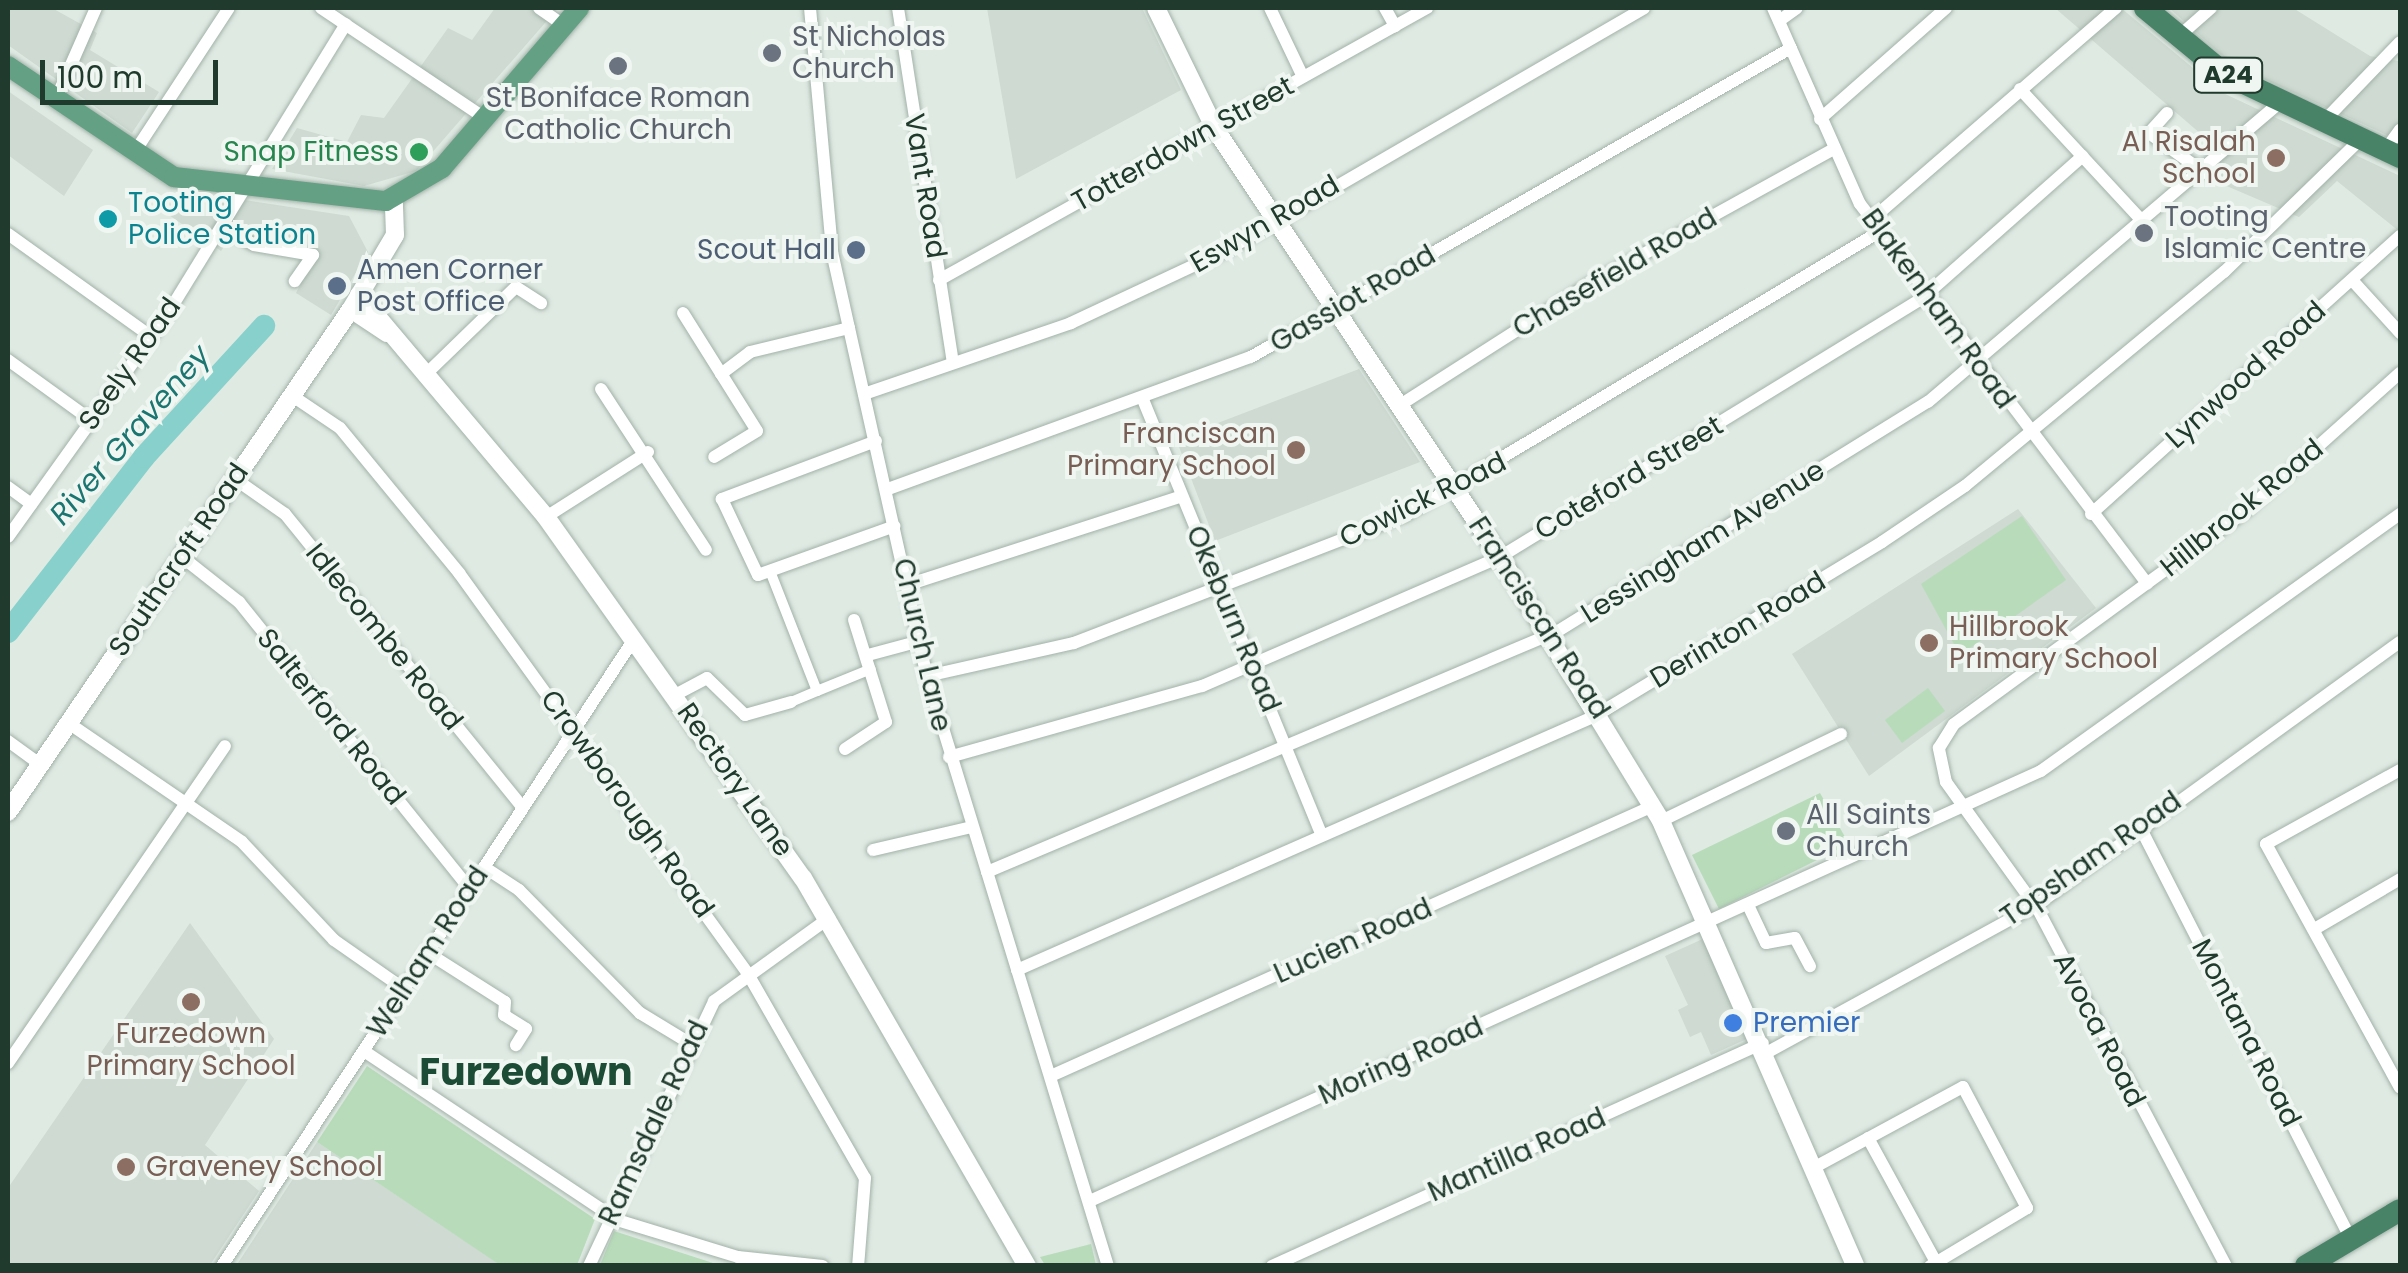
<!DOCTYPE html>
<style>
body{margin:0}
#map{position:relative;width:2408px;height:1273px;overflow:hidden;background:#dfeae3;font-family:Poppins,sans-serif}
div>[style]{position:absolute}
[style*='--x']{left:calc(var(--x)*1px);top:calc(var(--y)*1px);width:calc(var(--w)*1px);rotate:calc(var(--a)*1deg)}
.built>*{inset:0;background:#cedad2}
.green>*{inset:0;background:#b8dcba}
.river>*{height:22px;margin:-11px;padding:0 11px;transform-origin:11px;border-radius:11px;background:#87d0cb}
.roads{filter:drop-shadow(0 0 2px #a2b2a9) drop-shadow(0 0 2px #a2b2a9)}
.pedestrian>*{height:10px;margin:-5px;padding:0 5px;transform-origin:5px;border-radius:5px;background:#fff}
.minor>*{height:12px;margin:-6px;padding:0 6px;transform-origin:6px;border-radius:6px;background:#fff}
.tertiary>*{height:18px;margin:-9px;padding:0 9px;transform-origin:9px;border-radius:9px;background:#fff}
.secondary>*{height:18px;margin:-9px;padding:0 9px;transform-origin:9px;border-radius:9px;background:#fff}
.primary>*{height:20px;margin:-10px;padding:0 10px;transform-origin:10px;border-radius:10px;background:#64a083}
.trunk>*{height:22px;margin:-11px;padding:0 11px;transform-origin:11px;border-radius:11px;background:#488368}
.dots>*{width:28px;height:28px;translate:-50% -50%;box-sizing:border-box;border:5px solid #f0f7f2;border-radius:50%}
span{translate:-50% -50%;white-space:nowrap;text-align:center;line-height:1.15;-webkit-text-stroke:8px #f0f7f2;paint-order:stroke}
.shield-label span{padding:2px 8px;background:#f0f7f2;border:2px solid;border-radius:8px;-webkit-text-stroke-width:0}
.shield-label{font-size:25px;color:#203a2e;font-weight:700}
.worship-label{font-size:28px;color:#5b616d}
.left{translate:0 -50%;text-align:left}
.education-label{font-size:28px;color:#785e54}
.right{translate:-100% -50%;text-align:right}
.street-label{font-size:28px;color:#203a2e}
.leisure-label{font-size:28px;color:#27864d}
.culture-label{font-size:28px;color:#0d838f}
.service-label{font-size:28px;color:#4e5e75}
.shop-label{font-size:28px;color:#366cbe}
.water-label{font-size:30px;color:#1b7571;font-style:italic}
.district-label{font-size:38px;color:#1d4c36;font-weight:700}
.frame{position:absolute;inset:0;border:10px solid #203a2e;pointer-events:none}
.scale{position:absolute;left:40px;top:60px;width:178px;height:45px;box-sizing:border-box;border:5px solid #203a2e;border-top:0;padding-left:12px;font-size:30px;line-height:35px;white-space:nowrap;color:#203a2e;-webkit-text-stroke:8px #f0f7f2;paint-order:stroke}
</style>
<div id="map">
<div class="built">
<div style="clip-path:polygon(8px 8px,52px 8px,97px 33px,90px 50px,159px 92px,132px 133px,8px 45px)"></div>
<div style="clip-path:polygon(495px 8px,558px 8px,416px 171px,364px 186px,272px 169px,297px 128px,347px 142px,361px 115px,384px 118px,448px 28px,472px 40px)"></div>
<div style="clip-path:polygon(987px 8px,1142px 8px,1181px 90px,1016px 179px)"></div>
<div style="clip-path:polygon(2055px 8px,2121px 8px,2223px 93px,2400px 176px,2400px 232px,2337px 181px,2299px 217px,2215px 181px,2216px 147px)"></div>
<div style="clip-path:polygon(2169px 8px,2293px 8px,2370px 56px,2398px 61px,2400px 141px,2232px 64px)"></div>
<div style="clip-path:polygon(8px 91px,93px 150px,64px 196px,8px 155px)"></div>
<div style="clip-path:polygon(179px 190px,349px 216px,368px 252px,331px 315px,296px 293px,314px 258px,232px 235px,221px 251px,166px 213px)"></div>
<div style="clip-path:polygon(1359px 369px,1420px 462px,1215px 541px,1176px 439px)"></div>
<div style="clip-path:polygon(2018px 509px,2096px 608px,1869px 776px,1792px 654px)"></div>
<div style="clip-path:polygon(190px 923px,274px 1039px,205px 1145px,259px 1191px,210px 1265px,8px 1265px,8px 1188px)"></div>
<div style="clip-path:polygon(1705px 938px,1749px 1038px,1711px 1055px,1701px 1032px,1690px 1037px,1678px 1010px,1688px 1005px,1665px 956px)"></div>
<div style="clip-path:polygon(317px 1142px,501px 1265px,236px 1266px)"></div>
</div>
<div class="green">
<div style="clip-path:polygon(2022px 516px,2066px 580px,1960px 655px,1921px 584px)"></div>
<div style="clip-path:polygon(1928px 688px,1945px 711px,1902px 743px,1885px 720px)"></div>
<div style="clip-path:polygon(1820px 793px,1849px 844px,1719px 909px,1692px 855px)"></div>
<div style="clip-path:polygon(367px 1066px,595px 1219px,577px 1265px,500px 1265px,317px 1142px)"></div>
<div style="clip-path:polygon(614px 1231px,716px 1264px,722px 1265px,600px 1265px)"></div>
<div style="clip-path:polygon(1091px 1244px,1096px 1265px,1045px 1265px,1040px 1257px)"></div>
</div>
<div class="river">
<div style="--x:8;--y:632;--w:222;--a:-52.1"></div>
<div style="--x:144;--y:457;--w:178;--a:-47.5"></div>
</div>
<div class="roads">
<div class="pedestrian">
<div style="--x:770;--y:571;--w:129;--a:68.6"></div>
<div style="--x:817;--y:691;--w:58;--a:-22.2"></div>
<div style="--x:791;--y:702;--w:28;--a:-23"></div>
</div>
<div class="minor">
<div style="--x:321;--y:8;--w:199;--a:33.9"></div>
<div style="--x:539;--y:8;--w:29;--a:35"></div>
<div style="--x:810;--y:8;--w:245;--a:84.8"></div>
<div style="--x:832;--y:252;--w:435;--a:77.4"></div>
<div style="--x:927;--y:676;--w:617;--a:72.95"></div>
<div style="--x:898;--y:8;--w:359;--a:81.2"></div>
<div style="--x:1270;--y:8;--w:76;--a:64.4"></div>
<div style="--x:1385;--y:8;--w:21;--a:61"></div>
<div style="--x:1773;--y:8;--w:214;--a:66.1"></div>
<div style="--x:1860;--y:204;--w:476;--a:52.9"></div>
<div style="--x:1779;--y:21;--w:22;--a:-36"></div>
<div style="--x:2178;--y:37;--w:44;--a:-41.3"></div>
<div style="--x:2020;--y:89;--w:184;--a:47.2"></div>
<div style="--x:56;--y:99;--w:99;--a:-66.3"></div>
<div style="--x:2167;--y:113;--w:27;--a:132"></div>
<div style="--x:2149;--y:133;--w:69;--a:35.5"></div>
<div style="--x:1820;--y:119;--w:168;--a:-41.4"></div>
<div style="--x:2325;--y:120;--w:108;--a:-46.1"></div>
<div style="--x:2386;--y:149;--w:24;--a:-54"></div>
<div style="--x:134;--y:153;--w:173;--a:-56.8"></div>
<div style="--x:1871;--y:220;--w:324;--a:-40.9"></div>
<div style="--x:223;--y:227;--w:36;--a:30"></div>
<div style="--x:254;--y:245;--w:60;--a:9.6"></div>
<div style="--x:313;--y:255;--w:32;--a:125"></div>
<div style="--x:8;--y:234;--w:177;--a:35.6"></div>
<div style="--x:939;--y:280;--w:559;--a:-29.13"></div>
<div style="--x:2352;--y:280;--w:72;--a:47.8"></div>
<div style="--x:683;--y:313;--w:139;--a:57.9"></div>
<div style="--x:757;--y:431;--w:50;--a:148.8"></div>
<div style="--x:8;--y:360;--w:102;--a:35.9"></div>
<div style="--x:721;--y:374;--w:36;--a:-37"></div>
<div style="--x:750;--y:352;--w:102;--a:-13.6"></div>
<div style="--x:424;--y:376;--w:128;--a:-44.1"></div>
<div style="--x:516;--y:287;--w:30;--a:33"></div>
<div style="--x:601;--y:389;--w:192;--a:56.9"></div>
<div style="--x:864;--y:394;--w:219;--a:-18.9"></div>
<div style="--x:1071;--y:323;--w:172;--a:-25.1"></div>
<div style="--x:1227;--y:250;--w:482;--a:-30.1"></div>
<div style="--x:291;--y:395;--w:59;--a:34"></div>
<div style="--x:340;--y:428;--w:188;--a:50.6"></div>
<div style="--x:459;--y:573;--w:494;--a:54.2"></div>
<div style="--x:748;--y:974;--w:235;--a:60.2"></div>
<div style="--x:865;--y:1178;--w:88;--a:94.5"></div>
<div style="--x:1144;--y:402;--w:468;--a:67.7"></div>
<div style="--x:1400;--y:405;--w:227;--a:-32.6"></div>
<div style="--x:1591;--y:283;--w:277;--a:-28.9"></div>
<div style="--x:876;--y:441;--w:165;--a:159.4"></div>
<div style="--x:722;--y:499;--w:84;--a:64.7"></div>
<div style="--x:758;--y:575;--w:145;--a:-19.7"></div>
<div style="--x:235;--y:479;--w:61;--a:35"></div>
<div style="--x:285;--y:514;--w:377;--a:51"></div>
<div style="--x:8;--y:487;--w:29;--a:36"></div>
<div style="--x:888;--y:489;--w:386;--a:-20"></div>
<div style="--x:1251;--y:357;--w:622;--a:-29.78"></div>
<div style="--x:2091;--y:514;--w:416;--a:-42"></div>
<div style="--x:546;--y:517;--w:121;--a:-32.5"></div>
<div style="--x:8;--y:537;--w:269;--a:-54.4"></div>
<div style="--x:165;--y:318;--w:345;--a:-58.4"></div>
<div style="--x:182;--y:557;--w:73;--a:38.3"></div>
<div style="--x:239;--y:602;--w:368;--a:51.2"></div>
<div style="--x:907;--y:585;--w:287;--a:-17.9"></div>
<div style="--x:868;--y:655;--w:54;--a:-15.1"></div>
<div style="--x:927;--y:676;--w:151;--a:-12.7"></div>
<div style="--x:1074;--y:643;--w:356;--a:-21.1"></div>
<div style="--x:1406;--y:515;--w:551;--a:-30.89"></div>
<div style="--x:675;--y:695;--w:36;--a:-28"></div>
<div style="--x:707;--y:678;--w:53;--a:44.2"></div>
<div style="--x:745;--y:715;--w:48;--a:-15.8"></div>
<div style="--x:67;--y:722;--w:212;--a:34.4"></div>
<div style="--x:242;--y:842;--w:134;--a:46.8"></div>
<div style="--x:334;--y:940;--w:85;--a:35"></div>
<div style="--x:8;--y:741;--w:41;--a:36"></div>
<div style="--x:845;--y:749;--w:49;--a:-33.4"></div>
<div style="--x:886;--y:722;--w:107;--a:-107.4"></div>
<div style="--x:949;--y:757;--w:263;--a:-15.7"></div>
<div style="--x:1202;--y:686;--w:325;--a:-23.4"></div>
<div style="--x:1500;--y:557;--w:492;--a:-31.5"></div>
<div style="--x:1920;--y:300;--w:217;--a:-41.5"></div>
<div style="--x:2400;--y:770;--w:153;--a:151.1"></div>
<div style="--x:2266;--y:844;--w:278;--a:61.2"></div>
<div style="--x:1661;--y:821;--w:200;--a:-25.8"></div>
<div style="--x:2140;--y:827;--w:463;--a:62.9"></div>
<div style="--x:873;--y:850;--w:102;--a:-13.1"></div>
<div style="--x:484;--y:867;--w:42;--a:33.3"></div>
<div style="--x:519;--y:890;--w:173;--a:45.5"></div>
<div style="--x:640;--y:1013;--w:60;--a:31.3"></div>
<div style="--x:987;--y:872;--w:620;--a:-22.88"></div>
<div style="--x:1558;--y:631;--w:435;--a:-31.8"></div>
<div style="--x:1928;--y:402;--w:463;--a:-40.4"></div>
<div style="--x:1748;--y:905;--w:42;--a:64.7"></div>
<div style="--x:1766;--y:943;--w:29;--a:-10"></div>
<div style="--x:1795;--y:938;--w:32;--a:62"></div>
<div style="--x:2318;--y:927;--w:95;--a:-30.3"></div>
<div style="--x:428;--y:953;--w:91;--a:32.5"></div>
<div style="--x:505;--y:1002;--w:13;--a:94"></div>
<div style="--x:504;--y:1015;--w:26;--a:32"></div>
<div style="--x:526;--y:1029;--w:19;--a:122"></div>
<div style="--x:1017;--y:970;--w:631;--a:-23.72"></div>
<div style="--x:1595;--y:716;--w:336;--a:-31.2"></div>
<div style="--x:1882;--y:542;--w:100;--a:-34"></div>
<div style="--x:1965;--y:486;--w:336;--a:-39.6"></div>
<div style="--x:2224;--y:272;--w:194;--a:-44.2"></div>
<div style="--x:364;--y:1051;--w:304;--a:33.7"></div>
<div style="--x:617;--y:1220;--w:127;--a:17"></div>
<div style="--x:738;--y:1257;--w:85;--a:6"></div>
<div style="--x:1768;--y:1052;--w:304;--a:-28.7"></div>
<div style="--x:2035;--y:906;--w:450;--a:-35.9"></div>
<div style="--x:8;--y:1063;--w:384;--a:-55.6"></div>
<div style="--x:1053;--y:1075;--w:658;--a:-24.15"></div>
<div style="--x:1868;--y:1138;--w:141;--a:61.3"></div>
<div style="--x:1815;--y:1167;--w:168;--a:-28.4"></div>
<div style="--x:1963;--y:1087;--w:137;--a:62.1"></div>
<div style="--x:2027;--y:1208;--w:113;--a:149.1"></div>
<div style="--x:1092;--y:1200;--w:1041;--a:-24.33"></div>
<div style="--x:2041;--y:771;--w:442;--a:-35.6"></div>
<div style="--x:222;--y:1266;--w:750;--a:-56.69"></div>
<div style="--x:589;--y:1266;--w:293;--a:-64.7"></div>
<div style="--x:714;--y:1001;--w:142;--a:-35.8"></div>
<div style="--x:1272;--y:1266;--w:539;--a:-24.43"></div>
<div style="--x:2226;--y:1266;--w:403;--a:-117.8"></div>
<div style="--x:2038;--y:910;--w:158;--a:-125.7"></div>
<div style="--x:1946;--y:782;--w:35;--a:-102"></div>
<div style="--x:1939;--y:748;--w:28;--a:-58"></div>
<div style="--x:1954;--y:724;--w:361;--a:-36.1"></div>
<div style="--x:2246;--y:511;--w:207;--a:-41.9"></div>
</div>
<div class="tertiary">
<div style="--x:1156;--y:8;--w:132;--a:64"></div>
<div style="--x:1214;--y:127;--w:516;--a:56.37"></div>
<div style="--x:1500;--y:557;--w:309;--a:58.6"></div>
<div style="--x:1661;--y:821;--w:485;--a:66.4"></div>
<div style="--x:8;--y:812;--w:609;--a:-55.71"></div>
</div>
<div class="secondary">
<div style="--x:359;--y:295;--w:290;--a:49.9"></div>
<div style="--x:546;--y:517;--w:443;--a:54.6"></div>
<div style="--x:803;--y:878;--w:448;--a:60"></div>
<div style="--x:387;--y:333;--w:43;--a:-146.3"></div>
<div style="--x:351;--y:309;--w:86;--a:-59.3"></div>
<div style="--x:395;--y:235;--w:36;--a:-92"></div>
</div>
<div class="primary">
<div style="--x:8;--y:66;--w:200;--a:33.8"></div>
<div style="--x:174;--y:177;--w:213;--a:6.5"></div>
<div style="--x:386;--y:201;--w:65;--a:-30.5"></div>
<div style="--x:442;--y:168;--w:211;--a:-49.4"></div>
</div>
<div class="trunk">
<div style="--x:2145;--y:8;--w:104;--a:39.5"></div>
<div style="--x:2225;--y:74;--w:194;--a:25.4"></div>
<div style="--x:2306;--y:1266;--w:109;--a:-30.8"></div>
</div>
</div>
<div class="dots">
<div style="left:772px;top:53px;background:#6b7280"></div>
<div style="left:618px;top:66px;background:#6b7280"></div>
<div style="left:419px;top:152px;background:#2e9e5b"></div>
<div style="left:2276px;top:158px;background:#8d6e63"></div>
<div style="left:108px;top:219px;background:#0f9aa8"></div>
<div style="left:2144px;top:233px;background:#6b7280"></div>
<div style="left:856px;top:250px;background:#5c6f8a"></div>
<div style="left:337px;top:286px;background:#5c6f8a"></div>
<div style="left:1296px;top:450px;background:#8d6e63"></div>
<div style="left:1929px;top:643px;background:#8d6e63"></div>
<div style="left:1786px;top:831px;background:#6b7280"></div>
<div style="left:191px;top:1002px;background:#8d6e63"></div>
<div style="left:1733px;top:1023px;background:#3f7fe0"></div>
<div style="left:126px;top:1167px;background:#8d6e63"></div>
</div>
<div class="shield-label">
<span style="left:2228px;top:75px">A24</span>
</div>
<div class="worship-label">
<span class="left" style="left:792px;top:53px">St Nicholas<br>Church</span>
<span style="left:618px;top:114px">St Boniface Roman<br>Catholic Church</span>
<span class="left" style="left:2164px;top:233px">Tooting<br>Islamic Centre</span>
<span class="left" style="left:1806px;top:831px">All Saints<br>Church</span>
</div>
<div class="education-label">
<span class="right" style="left:2256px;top:158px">Al Risalah<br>School</span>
<span class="right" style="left:1276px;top:450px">Franciscan<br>Primary School</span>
<span class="left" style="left:1949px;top:643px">Hillbrook<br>Primary School</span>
<span style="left:191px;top:1050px">Furzedown<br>Primary School</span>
<span class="left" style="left:146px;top:1167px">Graveney School</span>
</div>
<div class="street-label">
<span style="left:1183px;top:144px;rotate:-29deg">Totterdown Street</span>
<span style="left:925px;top:186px;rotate:81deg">Vant Road</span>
<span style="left:1265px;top:224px;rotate:-30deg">Eswyn Road</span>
<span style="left:1615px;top:273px;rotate:-30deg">Chasefield Road</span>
<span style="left:1353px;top:299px;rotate:-30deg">Gassiot Road</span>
<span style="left:1938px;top:309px;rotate:54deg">Blakenham Road</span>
<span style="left:130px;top:364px;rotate:-55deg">Seely Road</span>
<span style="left:2246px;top:375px;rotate:-42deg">Lynwood Road</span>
<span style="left:1629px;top:478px;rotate:-31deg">Coteford Street</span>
<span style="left:1423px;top:500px;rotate:-26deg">Cowick Road</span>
<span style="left:2242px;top:508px;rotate:-39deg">Hillbrook Road</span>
<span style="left:1703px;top:542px;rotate:-32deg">Lessingham Avenue</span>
<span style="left:179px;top:560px;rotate:-56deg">Southcroft Road</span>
<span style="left:1539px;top:618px;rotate:57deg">Franciscan Road</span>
<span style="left:1233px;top:619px;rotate:67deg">Okeburn Road</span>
<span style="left:1738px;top:630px;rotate:-31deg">Derinton Road</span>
<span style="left:384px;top:637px;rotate:51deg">Idlecombe Road</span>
<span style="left:922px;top:645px;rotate:77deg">Church Lane</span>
<span style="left:331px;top:717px;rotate:51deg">Salterford Road</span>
<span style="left:735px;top:780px;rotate:55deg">Rectory Lane</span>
<span style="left:627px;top:804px;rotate:54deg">Crowborough Road</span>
<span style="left:2091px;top:859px;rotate:-35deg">Topsham Road</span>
<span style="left:1353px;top:941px;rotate:-24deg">Lucien Road</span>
<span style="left:428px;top:952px;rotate:-57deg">Welham Road</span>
<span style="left:2099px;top:1030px;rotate:63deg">Avoca Road</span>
<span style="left:2246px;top:1033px;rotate:63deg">Montana Road</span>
<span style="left:1401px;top:1061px;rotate:-24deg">Moring Road</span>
<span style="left:654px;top:1123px;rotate:-65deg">Ramsdale Road</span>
<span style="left:1517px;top:1155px;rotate:-24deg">Mantilla Road</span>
</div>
<div class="leisure-label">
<span class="right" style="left:399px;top:152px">Snap Fitness</span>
</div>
<div class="culture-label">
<span class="left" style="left:128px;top:219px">Tooting<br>Police Station</span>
</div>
<div class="service-label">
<span class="right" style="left:836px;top:250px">Scout Hall</span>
<span class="left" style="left:357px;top:286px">Amen Corner<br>Post Office</span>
</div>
<div class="shop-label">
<span class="left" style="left:1753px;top:1023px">Premier</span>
</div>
<div class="water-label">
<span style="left:130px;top:435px;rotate:-49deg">River Graveney</span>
</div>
<div class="district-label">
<span style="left:526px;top:1072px">Furzedown</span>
</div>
<div class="frame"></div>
<div class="scale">100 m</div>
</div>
